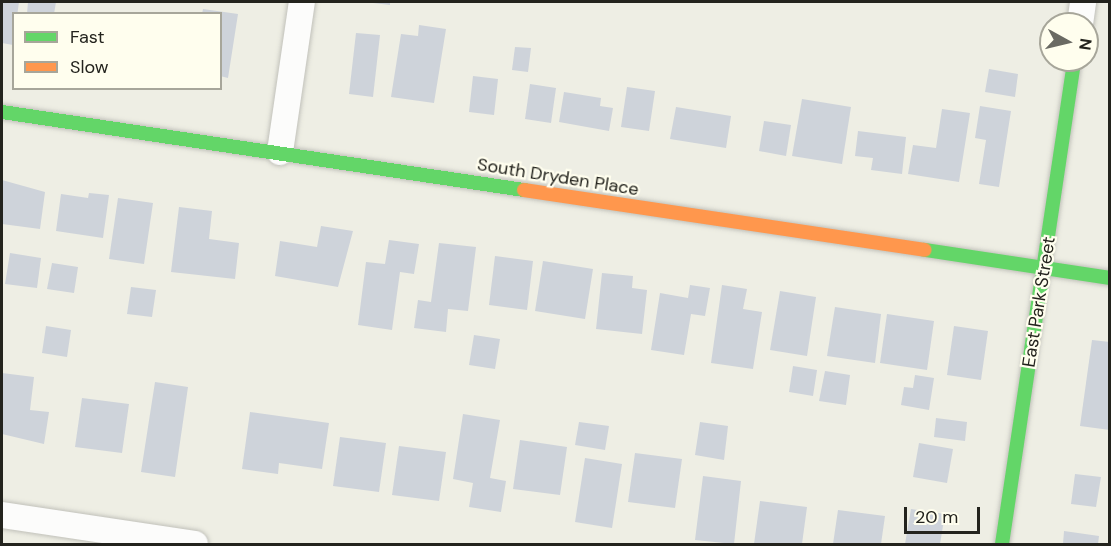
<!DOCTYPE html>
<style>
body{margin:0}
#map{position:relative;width:1111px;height:546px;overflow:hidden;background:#eeeee4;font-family:"DM Sans",sans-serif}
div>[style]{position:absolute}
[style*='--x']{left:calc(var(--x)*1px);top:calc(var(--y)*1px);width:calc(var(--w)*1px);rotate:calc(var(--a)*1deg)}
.building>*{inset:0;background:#ced3da}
.roads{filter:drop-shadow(0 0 2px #c1c1ba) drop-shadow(0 0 2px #c1c1ba)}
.street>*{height:26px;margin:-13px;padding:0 13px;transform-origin:13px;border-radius:13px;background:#fcfcfb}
.fast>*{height:14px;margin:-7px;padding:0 7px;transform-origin:7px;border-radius:7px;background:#63d668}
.slow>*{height:14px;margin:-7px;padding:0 7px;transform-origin:7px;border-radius:7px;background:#ff974d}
span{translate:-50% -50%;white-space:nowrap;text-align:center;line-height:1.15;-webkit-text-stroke:4.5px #fffeee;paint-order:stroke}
.street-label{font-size:18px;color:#23231d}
.frame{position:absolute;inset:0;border:3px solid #23231d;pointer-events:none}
.legend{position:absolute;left:12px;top:12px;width:210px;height:78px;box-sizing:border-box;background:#fffeee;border:2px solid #a7a69a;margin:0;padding:8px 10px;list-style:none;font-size:18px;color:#23231d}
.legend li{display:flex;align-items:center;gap:12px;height:30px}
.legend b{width:30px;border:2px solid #a7a69a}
.north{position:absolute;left:1039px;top:12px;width:60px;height:60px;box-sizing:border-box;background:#fffeee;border:2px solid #a7a69a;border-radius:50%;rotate:98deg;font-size:16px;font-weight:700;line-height:24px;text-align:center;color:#23231d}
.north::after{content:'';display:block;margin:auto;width:21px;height:27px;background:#6a6a63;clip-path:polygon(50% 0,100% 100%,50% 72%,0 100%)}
.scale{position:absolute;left:904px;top:507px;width:76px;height:27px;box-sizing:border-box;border:3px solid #23231d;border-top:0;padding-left:8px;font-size:18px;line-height:21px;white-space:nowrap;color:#23231d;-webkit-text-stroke:4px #fffeee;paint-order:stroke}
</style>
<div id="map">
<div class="building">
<div style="clip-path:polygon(2px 2px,19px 2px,13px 45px,2px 43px)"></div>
<div style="clip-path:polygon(28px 2px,56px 2px,54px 14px,27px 14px)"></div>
<div style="clip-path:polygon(373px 2px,390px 2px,390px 5px,373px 3px)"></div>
<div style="clip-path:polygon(203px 9px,238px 14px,228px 78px,220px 76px,220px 14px,202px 14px)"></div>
<div style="clip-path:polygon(419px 25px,446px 29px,434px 103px,391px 97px,401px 34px,418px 36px)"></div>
<div style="clip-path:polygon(356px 33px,380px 35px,373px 97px,349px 94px)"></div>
<div style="clip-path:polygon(515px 47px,531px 48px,528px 72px,512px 70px)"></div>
<div style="clip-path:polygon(989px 69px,1018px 74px,1015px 97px,985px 92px)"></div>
<div style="clip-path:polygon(473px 76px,498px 79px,494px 115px,469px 112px)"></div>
<div style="clip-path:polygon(530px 84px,556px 88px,551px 123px,525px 119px)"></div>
<div style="clip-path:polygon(627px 87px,655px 91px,649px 131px,621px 127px)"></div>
<div style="clip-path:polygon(564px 92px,601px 98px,600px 106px,613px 108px,609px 131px,559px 122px)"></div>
<div style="clip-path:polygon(802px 99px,851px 107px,842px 164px,792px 156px)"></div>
<div style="clip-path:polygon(980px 106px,1011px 111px,999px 187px,979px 184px,986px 140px,975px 138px)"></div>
<div style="clip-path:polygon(676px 107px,731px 116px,726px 148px,670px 139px)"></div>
<div style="clip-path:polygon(942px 109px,970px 113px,959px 182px,908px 174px,913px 145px,936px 148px)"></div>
<div style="clip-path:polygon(764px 121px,791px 125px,786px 156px,759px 151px)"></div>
<div style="clip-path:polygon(858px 131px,906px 137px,902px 174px,871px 170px,873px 158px,855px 156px)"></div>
<div style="clip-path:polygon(2px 180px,45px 192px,40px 229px,2px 224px)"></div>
<div style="clip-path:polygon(89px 193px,109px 195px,103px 238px,56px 231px,61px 194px,88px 198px)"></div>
<div style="clip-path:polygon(118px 198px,153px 203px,144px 264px,109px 259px)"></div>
<div style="clip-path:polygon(179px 207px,212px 211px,209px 239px,239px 243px,235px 279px,171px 272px)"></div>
<div style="clip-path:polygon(321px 226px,353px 231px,338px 287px,275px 276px,280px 241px,317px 247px)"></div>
<div style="clip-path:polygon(389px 240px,419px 244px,414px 274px,400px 272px,392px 330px,358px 325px,366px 262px,385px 264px)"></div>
<div style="clip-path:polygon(439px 243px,476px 247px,468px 311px,448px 309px,446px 332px,414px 328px,418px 300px,431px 302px)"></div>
<div style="clip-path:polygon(10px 253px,41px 258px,37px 288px,5px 284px)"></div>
<div style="clip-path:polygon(495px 256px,533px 261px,527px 310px,489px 305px)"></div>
<div style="clip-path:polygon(543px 261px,593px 269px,585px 319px,535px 311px)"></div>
<div style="clip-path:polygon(52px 263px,78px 267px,74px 293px,47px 289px)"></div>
<div style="clip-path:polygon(602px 273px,633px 276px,632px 288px,647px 290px,642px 334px,596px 329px)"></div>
<div style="clip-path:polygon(690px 285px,710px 288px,705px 316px,691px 314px,684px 355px,651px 350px,660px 293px,688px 298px)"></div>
<div style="clip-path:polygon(722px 285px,747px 289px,743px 309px,762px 312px,753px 369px,711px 363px)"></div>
<div style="clip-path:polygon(131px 287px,156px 290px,152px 317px,127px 314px)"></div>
<div style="clip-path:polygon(780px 291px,816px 297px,807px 356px,770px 350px)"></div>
<div style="clip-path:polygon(835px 307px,881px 314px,875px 363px,827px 356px)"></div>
<div style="clip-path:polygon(887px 314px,934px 321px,927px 370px,880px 363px)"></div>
<div style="clip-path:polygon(46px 326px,71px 330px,67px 357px,42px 353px)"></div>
<div style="clip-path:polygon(954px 326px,988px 331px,981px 380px,947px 375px)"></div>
<div style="clip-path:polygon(474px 335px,500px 339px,495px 369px,469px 365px)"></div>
<div style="clip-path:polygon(1092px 340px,1110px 342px,1110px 430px,1080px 426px)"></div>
<div style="clip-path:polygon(793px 366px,817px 370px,813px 396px,789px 392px)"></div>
<div style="clip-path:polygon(825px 371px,850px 375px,846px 405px,819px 401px)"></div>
<div style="clip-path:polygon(2px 373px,34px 377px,30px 410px,49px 412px,44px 444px,2px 434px)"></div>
<div style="clip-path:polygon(915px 375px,934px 378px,929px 410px,901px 405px,904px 387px,913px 388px)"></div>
<div style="clip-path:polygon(155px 382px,188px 387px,175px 477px,141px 472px)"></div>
<div style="clip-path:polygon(82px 398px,129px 404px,122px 453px,75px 447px)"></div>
<div style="clip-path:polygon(250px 412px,329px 423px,322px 469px,279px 463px,278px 474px,242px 469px)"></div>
<div style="clip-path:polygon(463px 414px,500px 420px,490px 478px,506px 481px,501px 512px,469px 507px,473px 483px,453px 479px)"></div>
<div style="clip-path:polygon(936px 418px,967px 422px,965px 441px,934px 437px)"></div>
<div style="clip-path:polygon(579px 422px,609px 426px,605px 450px,575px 445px)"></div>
<div style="clip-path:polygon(700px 422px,728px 426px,724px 460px,695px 455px)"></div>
<div style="clip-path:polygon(340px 437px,386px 443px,379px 492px,333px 486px)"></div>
<div style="clip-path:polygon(520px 440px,567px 447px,560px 495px,513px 489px)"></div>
<div style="clip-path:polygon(919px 443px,953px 449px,947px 483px,913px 477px)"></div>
<div style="clip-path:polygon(399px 446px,446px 452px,439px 501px,392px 495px)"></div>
<div style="clip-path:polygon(635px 453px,682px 459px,675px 508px,628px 502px)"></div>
<div style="clip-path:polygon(585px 458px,622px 464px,612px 528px,575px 522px)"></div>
<div style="clip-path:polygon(1075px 474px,1101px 477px,1096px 507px,1071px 504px)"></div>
<div style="clip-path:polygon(703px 476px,741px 481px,734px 544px,695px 540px)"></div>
<div style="clip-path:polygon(760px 501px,807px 507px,802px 544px,754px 544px)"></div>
<div style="clip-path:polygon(911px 509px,945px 514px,940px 544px,905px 544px)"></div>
<div style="clip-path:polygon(838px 510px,885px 516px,881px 544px,833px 544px)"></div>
<div style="clip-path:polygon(1064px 531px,1099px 536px,1098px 544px,1063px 544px)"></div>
</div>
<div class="roads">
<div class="street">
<div style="--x:1080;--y:24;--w:22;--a:-82"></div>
<div style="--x:280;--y:152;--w:152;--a:-81.7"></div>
<div style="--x:2;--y:515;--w:195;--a:8.5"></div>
</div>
<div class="fast">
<div style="--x:2;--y:112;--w:528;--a:8.5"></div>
<div style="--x:925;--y:250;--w:187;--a:8.6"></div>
<div style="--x:1002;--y:544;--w:489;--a:-81.5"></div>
</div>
<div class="slow">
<div style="--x:524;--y:190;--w:405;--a:8.5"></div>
</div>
</div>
<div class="street-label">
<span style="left:558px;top:177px;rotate:9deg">South Dryden Place</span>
<span style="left:1039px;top:302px;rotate:-81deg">East Park Street</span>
</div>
<div class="frame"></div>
<ul class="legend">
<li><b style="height:8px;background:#63d668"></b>Fast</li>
<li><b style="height:8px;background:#ff974d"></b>Slow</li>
</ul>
<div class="north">N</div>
<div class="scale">20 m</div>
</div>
